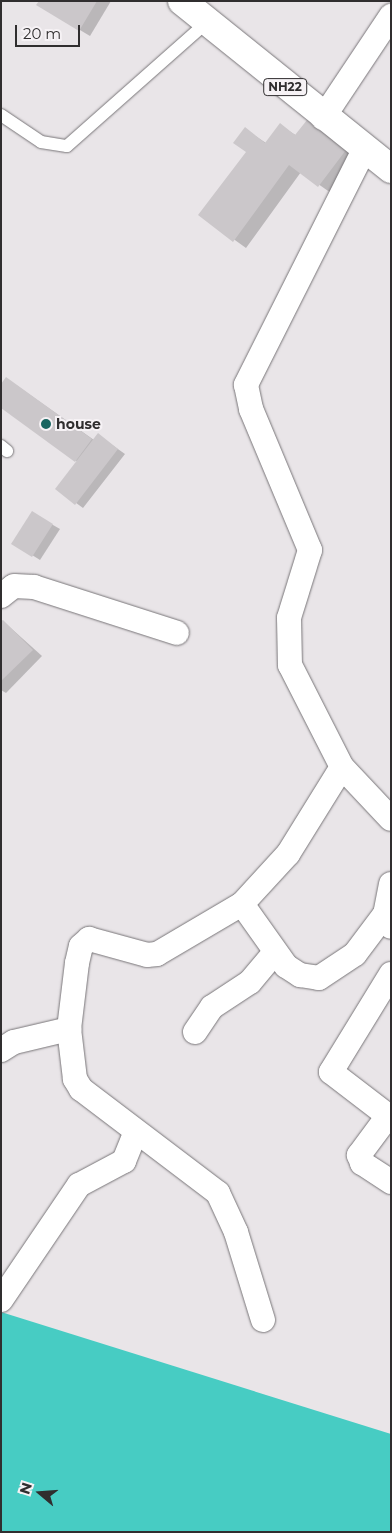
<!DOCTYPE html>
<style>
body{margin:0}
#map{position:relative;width:392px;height:1533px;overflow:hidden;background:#e9e5e8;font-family:Montserrat,sans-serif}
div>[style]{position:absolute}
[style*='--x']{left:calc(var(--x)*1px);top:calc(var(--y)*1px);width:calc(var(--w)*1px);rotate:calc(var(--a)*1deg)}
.water>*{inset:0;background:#47ccc3}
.shadow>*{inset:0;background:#0003}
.building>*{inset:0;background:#cbc7ca}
.roads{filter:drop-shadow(0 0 1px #787578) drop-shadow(0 0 1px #787578)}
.service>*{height:12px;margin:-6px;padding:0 6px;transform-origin:6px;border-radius:6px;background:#fff}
.minor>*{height:24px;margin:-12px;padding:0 12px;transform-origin:12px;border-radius:12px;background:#fff}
.primary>*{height:28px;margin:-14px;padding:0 14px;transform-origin:14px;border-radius:14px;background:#fff}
.dots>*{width:14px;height:14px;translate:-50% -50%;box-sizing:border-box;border:2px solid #f6f2f5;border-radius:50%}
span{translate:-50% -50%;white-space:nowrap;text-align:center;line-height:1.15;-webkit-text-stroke:4px #f6f2f5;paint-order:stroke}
.shield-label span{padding:1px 4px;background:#f6f2f5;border:1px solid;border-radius:4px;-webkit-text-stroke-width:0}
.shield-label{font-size:12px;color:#302e2f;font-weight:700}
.poi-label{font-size:14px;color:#302e2f;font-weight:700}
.left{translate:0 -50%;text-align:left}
.frame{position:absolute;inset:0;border:2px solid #302e2f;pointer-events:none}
.north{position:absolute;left:15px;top:1468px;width:50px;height:50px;-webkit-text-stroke:4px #f6f2f5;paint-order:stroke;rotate:288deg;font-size:14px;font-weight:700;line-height:20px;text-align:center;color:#302e2f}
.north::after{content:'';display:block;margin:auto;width:18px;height:22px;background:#302e2f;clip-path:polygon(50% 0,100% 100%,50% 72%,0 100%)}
.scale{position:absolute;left:15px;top:25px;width:65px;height:22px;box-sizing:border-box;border:2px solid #302e2f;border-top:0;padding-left:6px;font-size:15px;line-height:18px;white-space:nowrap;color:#302e2f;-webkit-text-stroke:4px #f6f2f5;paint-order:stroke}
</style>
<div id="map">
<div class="water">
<div style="clip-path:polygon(1px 1312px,391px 1434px,391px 1532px,1px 1532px)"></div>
</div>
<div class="shadow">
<div style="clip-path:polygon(40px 1px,111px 1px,90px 36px,38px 5px)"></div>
<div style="clip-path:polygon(307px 122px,357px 158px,331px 193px,301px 172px,246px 248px,200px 215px,248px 152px,245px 129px,266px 143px,280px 125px,297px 136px)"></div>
<div style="clip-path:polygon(16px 385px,94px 440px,98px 435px,125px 454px,83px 508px,57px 489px,78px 462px,1px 407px)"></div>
<div style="clip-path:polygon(32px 513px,60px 529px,40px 560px,13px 543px)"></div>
<div style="clip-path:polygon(3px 621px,42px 656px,6px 693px,1px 690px)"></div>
</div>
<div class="building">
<div style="clip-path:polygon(39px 1px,97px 1px,79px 31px,36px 5px)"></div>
<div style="clip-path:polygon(307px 120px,346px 150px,318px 187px,289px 165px,233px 242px,198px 215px,246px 152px,233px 143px,245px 127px,265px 143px,280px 123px,295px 135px)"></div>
<div style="clip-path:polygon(6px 377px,92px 439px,75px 462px,1px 408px,1px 384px)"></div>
<div style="clip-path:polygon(98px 433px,118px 449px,75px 505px,55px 489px)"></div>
<div style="clip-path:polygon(32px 511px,53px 524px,32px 557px,11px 544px)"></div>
<div style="clip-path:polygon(3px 620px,33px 650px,1px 681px,1px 621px)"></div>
</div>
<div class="roads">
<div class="service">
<div style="--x:1;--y:115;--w:48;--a:34"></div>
<div style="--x:41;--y:142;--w:26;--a:9"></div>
<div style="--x:67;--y:146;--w:186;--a:-41.5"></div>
<div style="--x:1;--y:446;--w:8;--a:40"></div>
</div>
<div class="minor">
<div style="--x:323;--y:118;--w:123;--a:-56.3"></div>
<div style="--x:364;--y:150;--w:263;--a:116.7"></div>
<div style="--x:246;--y:385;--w:25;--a:78"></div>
<div style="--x:251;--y:409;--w:153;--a:67.3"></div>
<div style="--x:310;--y:550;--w:71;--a:107.2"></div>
<div style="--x:289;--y:618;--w:47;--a:88.8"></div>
<div style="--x:290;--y:665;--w:114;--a:63"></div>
<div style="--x:342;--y:767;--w:71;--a:46.7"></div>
<div style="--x:1;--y:596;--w:16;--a:-38"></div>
<div style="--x:14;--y:586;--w:20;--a:3"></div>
<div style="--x:34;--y:587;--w:150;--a:17.8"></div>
<div style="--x:391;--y:884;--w:31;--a:101"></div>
<div style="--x:385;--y:914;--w:14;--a:65"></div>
<div style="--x:242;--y:904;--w:76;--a:54.6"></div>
<div style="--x:286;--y:966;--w:17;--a:33"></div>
<div style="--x:300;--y:975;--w:19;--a:9"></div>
<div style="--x:319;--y:978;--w:43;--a:-33.7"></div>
<div style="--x:355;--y:954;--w:50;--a:-53.1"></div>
<div style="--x:391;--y:974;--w:115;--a:121.5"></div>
<div style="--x:331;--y:1072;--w:76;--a:37.5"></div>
<div style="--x:195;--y:1032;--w:30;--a:-56"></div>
<div style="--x:212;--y:1007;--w:45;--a:-33.3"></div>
<div style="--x:250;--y:982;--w:38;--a:-50"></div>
<div style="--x:1;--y:1050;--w:15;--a:-32"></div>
<div style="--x:14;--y:1042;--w:57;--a:-13.3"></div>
<div style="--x:388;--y:1116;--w:49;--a:126.6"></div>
<div style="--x:359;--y:1155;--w:9;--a:69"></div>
<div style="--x:362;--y:1163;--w:35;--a:33"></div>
<div style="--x:1;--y:1300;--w:139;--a:-55.9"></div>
<div style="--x:79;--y:1185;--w:51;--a:-28.1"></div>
<div style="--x:124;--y:1161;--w:31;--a:-68"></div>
<div style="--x:263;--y:1320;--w:92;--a:-107.1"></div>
<div style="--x:236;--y:1232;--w:43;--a:-114.8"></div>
<div style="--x:218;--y:1193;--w:172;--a:-142.8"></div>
<div style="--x:81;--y:1089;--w:12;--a:-121"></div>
<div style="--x:75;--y:1079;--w:50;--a:-96.8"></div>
<div style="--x:69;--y:1029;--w:66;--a:-83.1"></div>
<div style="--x:77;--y:963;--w:17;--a:-77"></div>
<div style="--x:81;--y:946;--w:11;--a:-41"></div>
<div style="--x:89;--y:939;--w:60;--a:15.4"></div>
<div style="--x:147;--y:955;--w:10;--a:-6"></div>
<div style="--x:157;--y:954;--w:99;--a:-30.5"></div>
<div style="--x:242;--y:904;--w:68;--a:-47.4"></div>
<div style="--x:288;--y:854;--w:102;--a:-58.2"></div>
</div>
<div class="primary">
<div style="--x:182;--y:1;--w:268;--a:38.8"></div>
</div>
</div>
<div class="dots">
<div style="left:46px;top:424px;background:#186560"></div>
</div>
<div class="shield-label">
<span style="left:285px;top:87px">NH22</span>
</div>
<div class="poi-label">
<span class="left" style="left:56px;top:424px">house</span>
</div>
<div class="frame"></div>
<div class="north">N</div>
<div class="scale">20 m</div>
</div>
